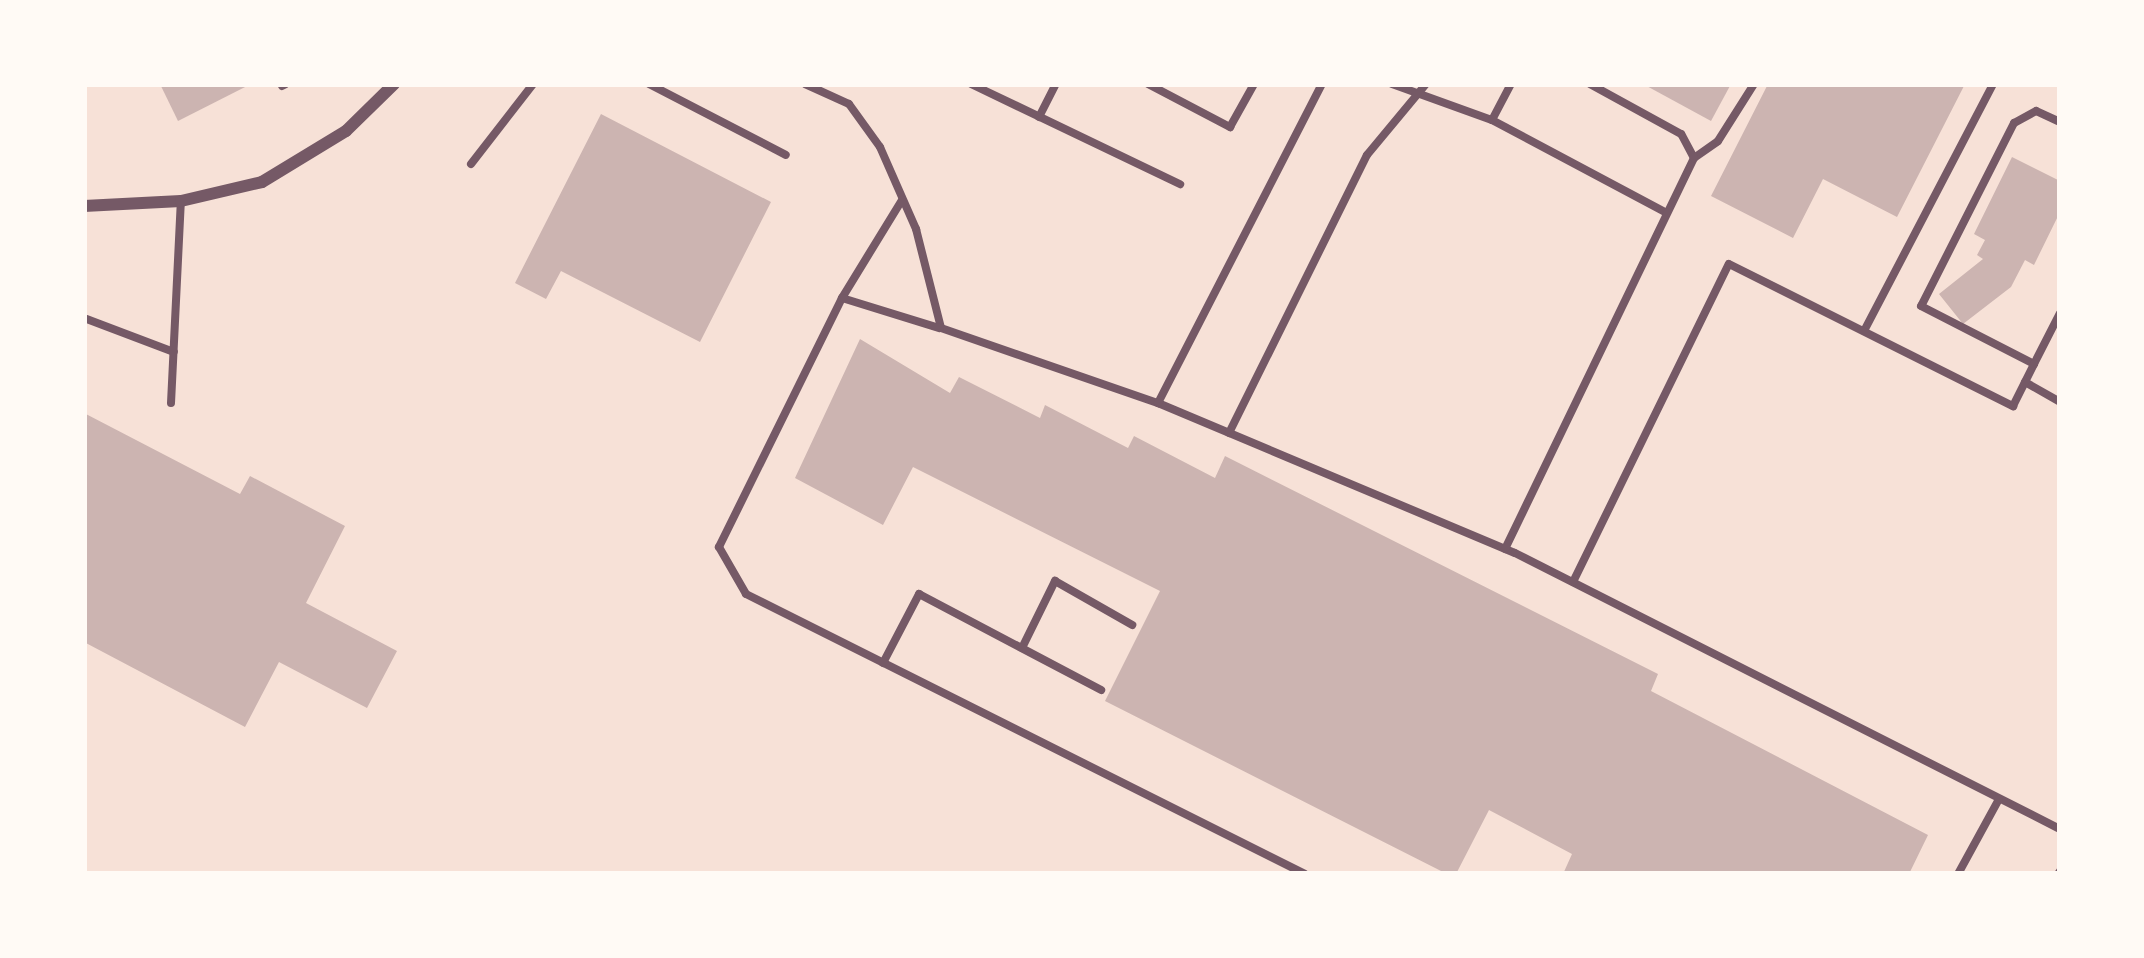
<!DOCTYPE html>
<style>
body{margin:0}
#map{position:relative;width:2144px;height:958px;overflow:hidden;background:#f7e1d7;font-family:"Titillium Web",sans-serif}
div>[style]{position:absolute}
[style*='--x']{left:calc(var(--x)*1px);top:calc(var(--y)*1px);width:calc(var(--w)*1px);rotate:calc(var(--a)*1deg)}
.building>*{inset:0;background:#ccb4b1}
.service>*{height:8px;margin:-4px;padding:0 4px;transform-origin:4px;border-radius:4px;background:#755966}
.minor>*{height:12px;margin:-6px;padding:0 6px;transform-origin:6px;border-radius:6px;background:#755966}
span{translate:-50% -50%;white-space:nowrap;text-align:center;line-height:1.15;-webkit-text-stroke:12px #fffaf5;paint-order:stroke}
.frame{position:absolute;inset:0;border:87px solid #fffaf5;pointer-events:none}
</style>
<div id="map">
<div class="building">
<div style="clip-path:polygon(160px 84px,251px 84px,178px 121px)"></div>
<div style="clip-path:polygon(1643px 84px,1731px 84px,1711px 121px)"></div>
<div style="clip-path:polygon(1768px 84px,1965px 84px,1897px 217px,1823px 179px,1793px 238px,1711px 196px)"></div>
<div style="clip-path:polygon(601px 114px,771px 202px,700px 342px,561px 271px,546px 299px,515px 283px)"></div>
<div style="clip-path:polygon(2012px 157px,2060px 181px,2060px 212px,2034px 265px,2025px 260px,2011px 287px,1963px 324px,1939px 294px,1983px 259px,1977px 255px,1985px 240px,1974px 234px)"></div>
<div style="clip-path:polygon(860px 339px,950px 393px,959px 377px,1040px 418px,1045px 405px,1128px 448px,1134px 436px,1215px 478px,1225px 456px,1658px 674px,1651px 691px,1928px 835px,1909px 874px,1563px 874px,1572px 854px,1489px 810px,1456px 874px,1447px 874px,1105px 701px,1160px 591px,913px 467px,883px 525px,795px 478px)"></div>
<div style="clip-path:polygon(84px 413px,240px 494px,250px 476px,345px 526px,306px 603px,397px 651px,367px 708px,279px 662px,245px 727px,84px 642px)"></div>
</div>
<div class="service">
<div style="--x:649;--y:84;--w:154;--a:27.4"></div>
<div style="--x:805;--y:84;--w:48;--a:24.4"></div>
<div style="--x:849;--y:104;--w:53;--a:54.2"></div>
<div style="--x:880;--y:147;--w:90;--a:66.3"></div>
<div style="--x:916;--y:229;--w:102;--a:75.8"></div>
<div style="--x:941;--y:328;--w:230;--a:19.1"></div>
<div style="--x:1158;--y:403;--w:387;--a:22.8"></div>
<div style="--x:1515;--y:553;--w:611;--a:26.86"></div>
<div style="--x:971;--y:84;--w:232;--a:25.6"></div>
<div style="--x:1148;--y:84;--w:93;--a:27.7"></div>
<div style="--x:1230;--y:127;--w:49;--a:-60.8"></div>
<div style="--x:1392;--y:84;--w:106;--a:19.8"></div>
<div style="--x:1492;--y:120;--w:198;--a:28"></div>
<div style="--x:282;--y:86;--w:4;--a:-27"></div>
<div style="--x:1039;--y:117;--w:37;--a:-63"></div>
<div style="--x:1492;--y:120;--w:41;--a:-62.2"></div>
<div style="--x:2060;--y:122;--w:26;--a:-155"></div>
<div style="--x:2036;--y:111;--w:25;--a:151"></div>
<div style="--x:2014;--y:123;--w:205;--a:116.9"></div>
<div style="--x:1921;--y:306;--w:127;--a:27.2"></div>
<div style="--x:2034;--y:364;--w:57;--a:-63"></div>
<div style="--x:1694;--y:158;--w:29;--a:-35"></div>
<div style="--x:1718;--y:141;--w:67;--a:-57.7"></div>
<div style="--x:471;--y:164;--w:101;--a:-52.2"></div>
<div style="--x:902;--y:200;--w:115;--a:121.5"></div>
<div style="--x:842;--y:298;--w:278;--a:116.3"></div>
<div style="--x:719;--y:547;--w:54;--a:60.1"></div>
<div style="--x:746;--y:594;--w:625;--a:26.61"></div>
<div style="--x:842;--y:298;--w:102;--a:17.2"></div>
<div style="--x:84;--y:318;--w:96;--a:20.7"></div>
<div style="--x:1864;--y:331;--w:279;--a:-62.4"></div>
<div style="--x:2025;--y:382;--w:40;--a:29.7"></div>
<div style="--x:171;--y:403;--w:201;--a:-87.2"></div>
<div style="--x:1158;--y:403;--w:359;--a:-62.8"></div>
<div style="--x:1229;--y:433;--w:310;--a:-63.6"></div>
<div style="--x:1367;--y:155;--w:92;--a:-50.3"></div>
<div style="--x:1505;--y:549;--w:434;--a:-64.2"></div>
<div style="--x:1694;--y:158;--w:27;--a:-118"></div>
<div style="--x:1681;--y:134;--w:104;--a:-151.2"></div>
<div style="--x:1573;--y:582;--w:354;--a:-63.9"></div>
<div style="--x:1729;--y:264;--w:318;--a:26.6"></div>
<div style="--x:2013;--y:406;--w:47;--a:-63.4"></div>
<div style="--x:1022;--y:648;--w:75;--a:-63.8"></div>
<div style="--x:1055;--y:581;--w:89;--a:29.7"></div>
<div style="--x:883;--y:663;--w:78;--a:-62.4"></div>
<div style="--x:919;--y:594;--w:206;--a:27.8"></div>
<div style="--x:1958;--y:874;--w:85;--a:-61.3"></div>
<div style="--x:2058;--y:874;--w:4;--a:-56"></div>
</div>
<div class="minor">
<div style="--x:84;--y:206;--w:97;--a:-3"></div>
<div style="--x:181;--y:201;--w:83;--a:-13.2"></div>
<div style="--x:262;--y:182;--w:98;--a:-31.3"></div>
<div style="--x:346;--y:131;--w:67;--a:-44.4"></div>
</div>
<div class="frame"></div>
</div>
